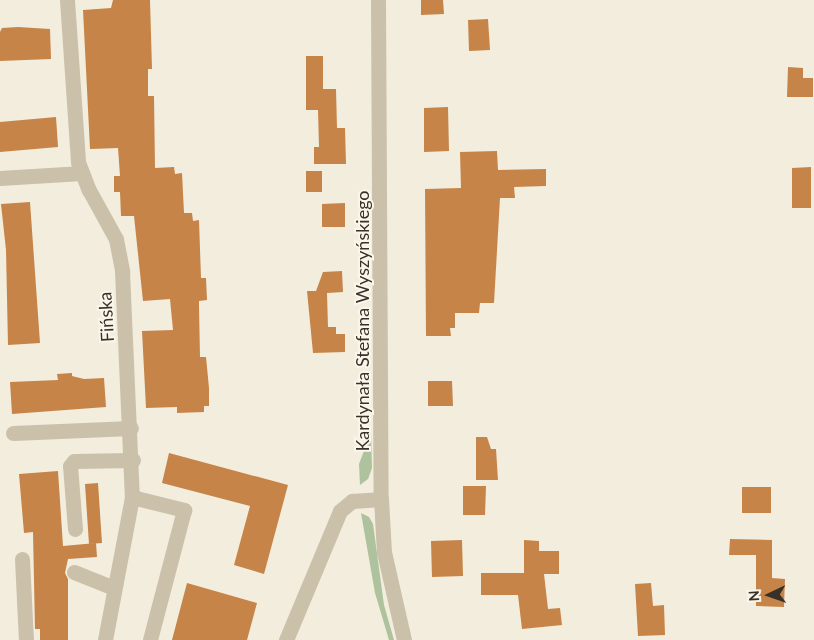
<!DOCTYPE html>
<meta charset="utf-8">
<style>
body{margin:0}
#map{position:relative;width:814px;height:640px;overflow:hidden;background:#f2eddd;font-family:Lato,sans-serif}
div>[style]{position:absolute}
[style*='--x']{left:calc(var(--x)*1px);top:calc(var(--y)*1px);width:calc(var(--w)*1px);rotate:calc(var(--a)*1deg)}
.green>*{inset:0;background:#adc29d}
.building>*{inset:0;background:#c68448}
.minor>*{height:15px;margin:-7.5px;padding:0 7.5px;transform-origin:7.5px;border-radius:7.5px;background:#cbc0a9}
span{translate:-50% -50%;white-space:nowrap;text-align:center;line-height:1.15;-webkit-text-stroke:4px #faf6ea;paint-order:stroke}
.street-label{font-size:18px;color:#383129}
.north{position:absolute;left:744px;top:570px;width:50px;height:50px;-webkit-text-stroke:4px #faf6ea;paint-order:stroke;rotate:267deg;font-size:14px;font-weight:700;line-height:20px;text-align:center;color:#383129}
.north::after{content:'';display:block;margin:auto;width:18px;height:22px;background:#383129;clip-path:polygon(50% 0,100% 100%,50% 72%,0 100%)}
</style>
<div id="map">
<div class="green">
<div style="clip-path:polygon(371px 433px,372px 468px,368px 479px,360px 485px,359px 464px)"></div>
<div style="clip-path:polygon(361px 513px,369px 517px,373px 524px,384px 605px,394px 640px,389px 640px,375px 593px)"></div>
</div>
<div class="building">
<div style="clip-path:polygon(113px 0,150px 0,152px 69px,148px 69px,148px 96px,154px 96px,155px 168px,174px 167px,175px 174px,182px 173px,184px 213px,192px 213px,193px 221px,199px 220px,201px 278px,206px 278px,207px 300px,199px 301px,199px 306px,200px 357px,206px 357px,209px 388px,209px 406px,204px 406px,204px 412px,177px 413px,177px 407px,146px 408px,142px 331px,173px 330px,170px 299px,143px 301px,134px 216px,121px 216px,120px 192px,114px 192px,114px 176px,120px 176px,118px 148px,90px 149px,83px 10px,111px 8px)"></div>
<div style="clip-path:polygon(421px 0,443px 0,444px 14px,421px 15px)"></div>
<div style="clip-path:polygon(488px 19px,490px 50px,469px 51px,468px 20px)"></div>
<div style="clip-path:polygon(18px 27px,50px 29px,51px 59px,0 61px,0 32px,2px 28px)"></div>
<div style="clip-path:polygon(306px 56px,323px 56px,323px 89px,336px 89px,337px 128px,345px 128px,346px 164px,314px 164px,314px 147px,319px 147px,318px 110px,306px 110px)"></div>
<div style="clip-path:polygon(788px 67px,803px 68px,803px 78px,813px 78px,813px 97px,787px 97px)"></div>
<div style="clip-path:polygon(448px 107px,449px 151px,424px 152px,424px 108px)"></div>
<div style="clip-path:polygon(56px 117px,58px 147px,0 152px,0 122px)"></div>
<div style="clip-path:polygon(497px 151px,498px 170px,546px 169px,546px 186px,514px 187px,515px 198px,500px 198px,494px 303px,480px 303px,479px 313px,455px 313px,455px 328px,450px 328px,451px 336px,426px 336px,425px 189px,461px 188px,460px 152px)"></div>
<div style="clip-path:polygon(811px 167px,811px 208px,792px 208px,792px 168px)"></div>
<div style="clip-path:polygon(306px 171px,322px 171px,322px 192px,306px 192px)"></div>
<div style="clip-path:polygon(30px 202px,40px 343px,8px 345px,6px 250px,1px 204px)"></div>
<div style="clip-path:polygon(345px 203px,345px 227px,322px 227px,322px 204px)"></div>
<div style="clip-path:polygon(342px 271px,343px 292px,327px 293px,328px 327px,336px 327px,336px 334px,345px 334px,345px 352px,313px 353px,307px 291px,316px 291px,323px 272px)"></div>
<div style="clip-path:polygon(72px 373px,72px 376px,84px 379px,104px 378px,106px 407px,12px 414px,10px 382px,58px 380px,57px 374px)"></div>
<div style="clip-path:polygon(428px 381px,452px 381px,453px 406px,428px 406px)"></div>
<div style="clip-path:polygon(476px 437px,487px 437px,491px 449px,496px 449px,498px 480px,476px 480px)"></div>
<div style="clip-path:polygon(169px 453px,288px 485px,264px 574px,234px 565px,250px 506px,162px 483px)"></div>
<div style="clip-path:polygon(58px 471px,63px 546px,96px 543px,97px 557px,68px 559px,65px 573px,68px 579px,68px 640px,40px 640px,40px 629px,35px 629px,33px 532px,24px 533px,19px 474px)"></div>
<div style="clip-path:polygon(98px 483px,102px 543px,89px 544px,85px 484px)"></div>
<div style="clip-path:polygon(463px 486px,486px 486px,485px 515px,463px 515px)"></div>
<div style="clip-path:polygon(742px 487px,771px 487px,771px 513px,742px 513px)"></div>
<div style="clip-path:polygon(730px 539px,772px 540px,772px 578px,785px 579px,784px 607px,756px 606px,756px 555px,729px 555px)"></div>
<div style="clip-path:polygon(462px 540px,463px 576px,432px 577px,431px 541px)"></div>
<div style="clip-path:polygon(524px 540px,539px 541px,539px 551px,559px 551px,559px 574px,544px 574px,548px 609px,560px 608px,562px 625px,522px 629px,518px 595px,481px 595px,481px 573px,524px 573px)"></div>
<div style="clip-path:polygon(187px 583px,257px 603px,247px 640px,172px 640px)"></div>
<div style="clip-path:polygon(651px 583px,653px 606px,664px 605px,665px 635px,638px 636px,635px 584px)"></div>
</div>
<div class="minor">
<div style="--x:67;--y:0;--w:162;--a:86.1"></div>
<div style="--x:78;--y:162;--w:30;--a:69"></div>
<div style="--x:89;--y:190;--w:56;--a:61.1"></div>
<div style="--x:116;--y:239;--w:33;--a:79"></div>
<div style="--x:122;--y:271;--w:226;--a:87.5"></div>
<div style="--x:132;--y:497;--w:146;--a:100.7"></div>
<div style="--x:378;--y:0;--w:499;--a:89.7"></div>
<div style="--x:381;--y:499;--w:53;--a:86.8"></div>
<div style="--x:384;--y:552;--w:90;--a:77.2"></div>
<div style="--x:0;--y:178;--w:82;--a:-3.5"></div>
<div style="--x:13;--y:433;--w:118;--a:-2.4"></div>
<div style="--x:132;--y:497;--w:54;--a:14"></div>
<div style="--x:184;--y:510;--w:134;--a:104.7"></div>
<div style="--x:75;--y:529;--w:63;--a:-94.5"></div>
<div style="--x:70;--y:466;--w:6;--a:-51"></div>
<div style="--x:74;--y:461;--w:59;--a:-1"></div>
<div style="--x:22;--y:559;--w:81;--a:87.2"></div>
<div style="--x:74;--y:572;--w:43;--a:21.8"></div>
<div style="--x:286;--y:640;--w:140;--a:-67.3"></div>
<div style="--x:340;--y:511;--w:16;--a:-40"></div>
<div style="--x:352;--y:501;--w:29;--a:-4"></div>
</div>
<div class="street-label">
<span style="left:106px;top:317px;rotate:-93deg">Fińska</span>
<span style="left:362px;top:321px;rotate:-90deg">Kardynała Stefana Wyszyńskiego</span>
</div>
<div class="north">N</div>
</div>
